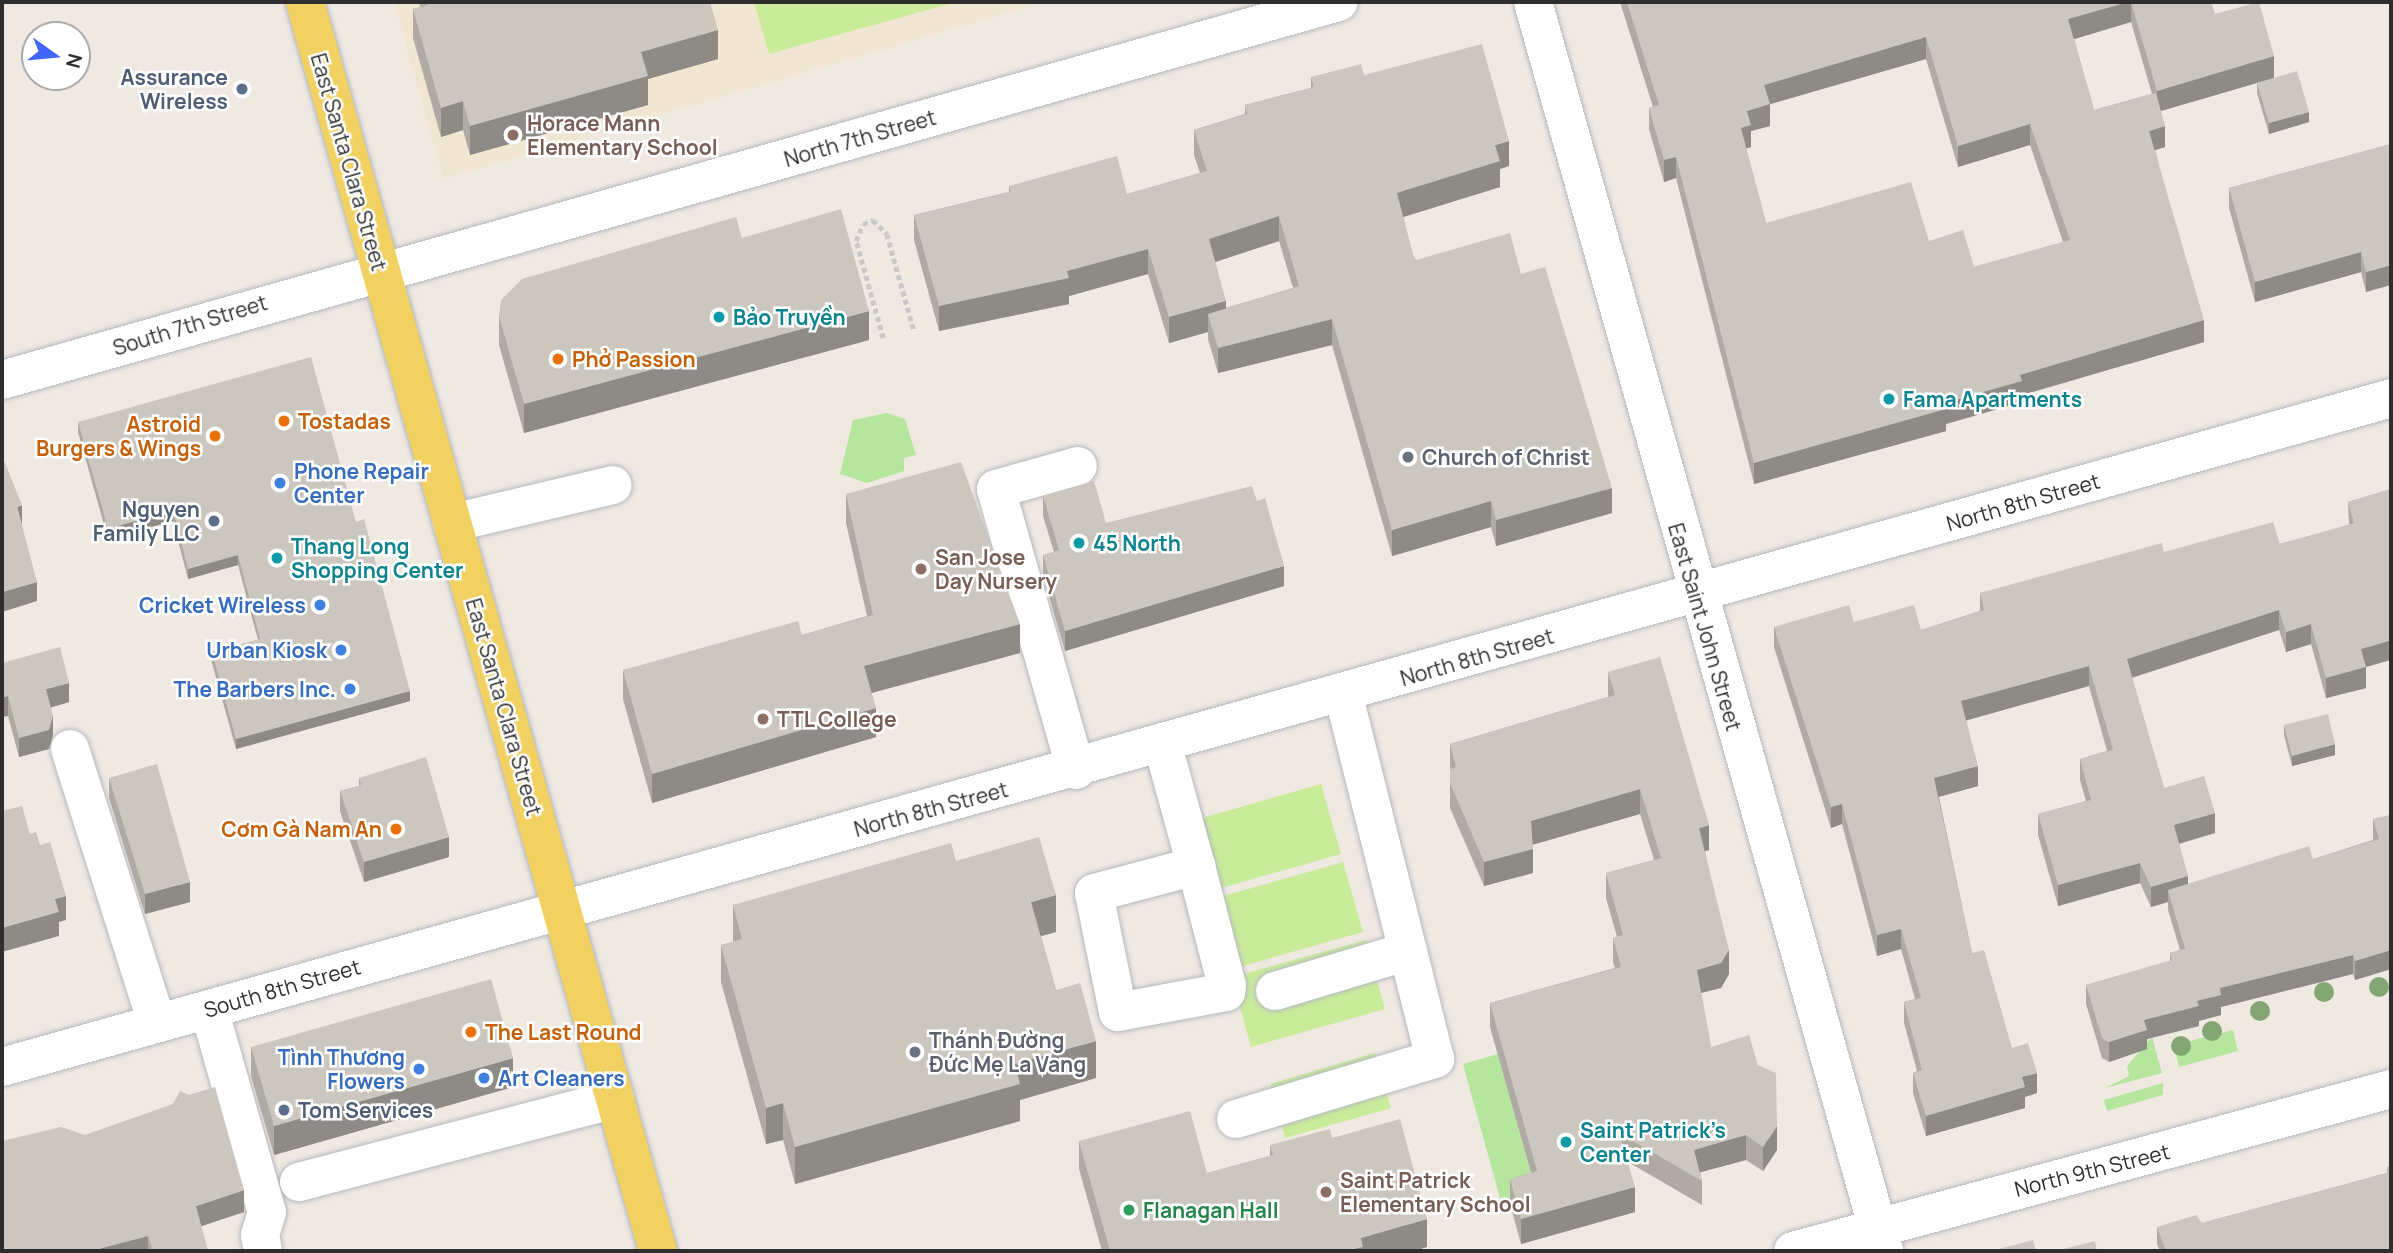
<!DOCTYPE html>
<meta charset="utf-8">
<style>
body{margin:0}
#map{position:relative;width:2393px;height:1253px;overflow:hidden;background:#efe9e1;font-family:Manrope,sans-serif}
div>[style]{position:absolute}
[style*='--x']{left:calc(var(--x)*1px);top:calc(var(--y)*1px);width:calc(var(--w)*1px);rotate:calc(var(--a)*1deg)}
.education>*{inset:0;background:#f0e6d1}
.green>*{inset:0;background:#b6e59e}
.pitch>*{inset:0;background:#c9ec9a}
.path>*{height:4.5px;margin-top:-2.25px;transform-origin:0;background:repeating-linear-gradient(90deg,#c9c9c9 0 5px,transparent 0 8.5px)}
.roads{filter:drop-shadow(0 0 2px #b4b7c1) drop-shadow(0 0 2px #b4b7c1)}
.minor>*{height:38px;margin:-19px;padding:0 19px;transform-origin:19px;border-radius:19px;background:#fff}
.major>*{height:38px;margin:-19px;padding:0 19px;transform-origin:19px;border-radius:19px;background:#f2d163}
.trees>*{width:20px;height:20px;margin:-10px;border-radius:50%;background:#84a574}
.wall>*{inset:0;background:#afaba4}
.shaded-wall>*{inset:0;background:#8e8b86}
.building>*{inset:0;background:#cbc7bf}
.dots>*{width:19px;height:19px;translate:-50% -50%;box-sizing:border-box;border:4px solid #fff;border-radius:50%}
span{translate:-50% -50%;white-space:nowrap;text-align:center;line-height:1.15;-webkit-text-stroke:5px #fff;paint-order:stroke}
.service-label{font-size:21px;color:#4e5e75;font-weight:700}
.right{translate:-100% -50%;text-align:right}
.left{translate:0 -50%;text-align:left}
.education-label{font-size:21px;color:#785e54;font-weight:700}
.street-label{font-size:21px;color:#2e2e2e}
.culture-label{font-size:21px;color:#0d838f;font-weight:700}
.food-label{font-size:21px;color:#c56008;font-weight:700}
.worship-label{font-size:21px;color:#5b616d;font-weight:700}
.shop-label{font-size:21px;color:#366cbe;font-weight:700}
.leisure-label{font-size:21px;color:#27864d;font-weight:700}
.frame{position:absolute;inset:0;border:4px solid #2e2e2e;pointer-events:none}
.north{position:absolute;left:21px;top:21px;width:70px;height:70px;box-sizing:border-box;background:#fff;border:2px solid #ababab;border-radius:50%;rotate:105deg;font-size:19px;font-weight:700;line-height:28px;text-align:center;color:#2e2e2e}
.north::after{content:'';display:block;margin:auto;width:24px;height:32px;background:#4264fb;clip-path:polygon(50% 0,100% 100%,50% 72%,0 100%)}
</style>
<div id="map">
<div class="education">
<div style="clip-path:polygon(394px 2px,1044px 2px,444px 179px)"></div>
</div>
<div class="green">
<div style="clip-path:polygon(887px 413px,905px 419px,916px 455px,904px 458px,904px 471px,867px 483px,840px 474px,853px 420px)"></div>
<div style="clip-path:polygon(2233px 1030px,2238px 1051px,2179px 1067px,2174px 1045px)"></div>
<div style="clip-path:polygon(2152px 1037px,2162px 1073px,2105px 1088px,2129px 1076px,2127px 1066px)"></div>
<div style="clip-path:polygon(1498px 1054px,1536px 1192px,1501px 1202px,1463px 1064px)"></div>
<div style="clip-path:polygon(2163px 1083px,2163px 1095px,2107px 1111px,2104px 1100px)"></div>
</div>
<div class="pitch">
<div style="clip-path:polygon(754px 2px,956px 2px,769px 54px)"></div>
<div style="clip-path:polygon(1321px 784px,1341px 854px,1207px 892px,1188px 822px)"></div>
<div style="clip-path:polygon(1343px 862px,1363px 932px,1229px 970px,1209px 900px)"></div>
<div style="clip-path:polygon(1366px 940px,1385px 1009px,1251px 1047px,1232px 977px)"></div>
<div style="clip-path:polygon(1375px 1053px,1391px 1108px,1285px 1138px,1270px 1084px)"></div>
</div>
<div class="path">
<div style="--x:883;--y:338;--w:101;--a:-105.6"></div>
<div style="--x:856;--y:241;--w:18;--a:-68"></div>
<div style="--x:863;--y:224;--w:11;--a:-22"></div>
<div style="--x:873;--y:220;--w:20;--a:45"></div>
<div style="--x:887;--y:234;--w:101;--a:74.4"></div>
</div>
<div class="roads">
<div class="minor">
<div style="--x:1533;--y:2;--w:1297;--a:74.3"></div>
<div style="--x:2;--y:380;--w:1389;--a:-15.79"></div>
<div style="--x:452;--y:523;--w:165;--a:-13.3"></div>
<div style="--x:1163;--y:746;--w:124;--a:74.6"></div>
<div style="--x:1196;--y:866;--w:124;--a:75.5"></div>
<div style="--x:1227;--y:986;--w:6;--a:99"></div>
<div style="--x:1226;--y:992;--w:110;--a:169.5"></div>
<div style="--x:1118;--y:1012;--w:121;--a:-101.4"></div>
<div style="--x:1094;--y:893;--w:106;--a:-14.8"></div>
<div style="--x:70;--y:749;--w:287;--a:72.4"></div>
<div style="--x:1076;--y:770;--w:292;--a:-105.9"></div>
<div style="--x:996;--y:489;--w:85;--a:-15.7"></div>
<div style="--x:1275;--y:991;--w:139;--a:-16.7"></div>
<div style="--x:209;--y:1009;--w:211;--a:74.1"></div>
<div style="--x:267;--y:1212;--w:24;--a:107"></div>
<div style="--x:260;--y:1235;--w:16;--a:79"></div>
<div style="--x:2;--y:1067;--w:2481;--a:-15.64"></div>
<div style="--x:1236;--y:1119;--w:208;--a:-16.8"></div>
<div style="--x:1435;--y:1059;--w:376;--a:-104.1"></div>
<div style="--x:299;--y:1182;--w:327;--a:-14.7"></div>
<div style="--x:1793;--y:1251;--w:620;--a:-15.16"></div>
</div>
<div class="major">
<div style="--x:305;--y:2;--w:1298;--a:74.22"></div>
</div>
</div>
<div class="trees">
<div style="left:2379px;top:987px"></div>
<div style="left:2324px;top:992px"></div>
<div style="left:2260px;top:1011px"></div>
<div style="left:2212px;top:1031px"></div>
<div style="left:2181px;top:1046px"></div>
</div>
<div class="wall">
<div style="clip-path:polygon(419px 2px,710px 2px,718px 59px,648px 79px,648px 105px,470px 155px,463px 130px,441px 137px,413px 38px,413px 9px,420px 7px)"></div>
<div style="clip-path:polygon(evenodd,1620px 2px,2211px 2px,2215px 14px,2274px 78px,2161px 111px,2165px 147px,2155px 150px,2204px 342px,2022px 395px,2022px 402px,1946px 424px,1946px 431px,1754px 484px,1676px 178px,1664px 182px,1649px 129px,1649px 108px,1653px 107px,1620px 2px,2131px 22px,2152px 94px,2094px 110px,2074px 39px,2131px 22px,1620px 2px,1926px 59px,1958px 167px,2030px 145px,2063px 242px,1974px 267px,1929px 241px,1766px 223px,1746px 148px,1751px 147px,1751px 131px,1770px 126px,1769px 104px,1926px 59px)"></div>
<div style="clip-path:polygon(evenodd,1364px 75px,1509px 166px,1500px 169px,1500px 187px,1403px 217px,1413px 255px,1416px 260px,1521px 274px,1612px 513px,1496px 546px,1491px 527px,1392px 556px,1332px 345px,1218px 373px,1208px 339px,1208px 332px,1169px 343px,1148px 274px,1069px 296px,1069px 304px,939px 331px,914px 240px,914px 215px,1009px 192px,1009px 186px,1127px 194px,1200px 173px,1194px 155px,1194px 130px,1245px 114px,1245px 105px,1311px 88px,1311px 77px,1364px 75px,1279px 241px,1293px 288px,1226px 308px,1215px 262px,1279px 241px)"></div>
<div style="clip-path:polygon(2257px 83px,2309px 122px,2269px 134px,2257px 93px)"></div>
<div style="clip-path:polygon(2391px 144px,2366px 292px,2361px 272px,2255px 302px,2229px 208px,2229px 188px)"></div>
<div style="clip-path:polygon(742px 238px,869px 340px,524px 433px,499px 345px,499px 316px)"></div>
<div style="clip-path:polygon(78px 422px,356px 522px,410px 701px,236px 749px,212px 663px,212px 652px,258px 640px,238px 565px,188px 579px,173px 521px,108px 539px,78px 432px)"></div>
<div style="clip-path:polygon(2391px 489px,2366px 667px,2366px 688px,2326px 698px,2311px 644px,2286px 652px,2279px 630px,2132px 678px,2164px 788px,2215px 833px,2179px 844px,2188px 884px,2313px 859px,2373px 840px,2373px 819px,2391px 815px,2391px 969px,2355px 980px,2353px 974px,2221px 1007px,2221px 1015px,2199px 1021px,2199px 1026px,2147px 1039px,2147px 1049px,2109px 1062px,2102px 1058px,2086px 1004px,2086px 985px,2170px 961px,2170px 953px,2180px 950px,2168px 910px,2168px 902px,2151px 907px,2140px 883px,2058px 906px,2038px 835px,2038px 814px,2086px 801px,2080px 780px,2080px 759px,2107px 751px,2089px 686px,1966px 720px,1978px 786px,1939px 797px,1972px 953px,2012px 1048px,2037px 1093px,2025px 1097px,2025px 1108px,1926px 1136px,1913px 1093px,1913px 1073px,1917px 1071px,1904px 1023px,1904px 1002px,1915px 999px,1901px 949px,1877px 956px,1842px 824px,1831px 828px,1774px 647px,1774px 627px,1854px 622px,1921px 630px,1980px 611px,1980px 593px,2164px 552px,2280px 544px,2349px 525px,2348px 502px)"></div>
<div style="clip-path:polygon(846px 494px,1020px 653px,871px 693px,876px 737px,652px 803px,623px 699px,623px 670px,802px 635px,867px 616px,846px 523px)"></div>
<div style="clip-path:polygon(1043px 496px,1106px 523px,1257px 501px,1284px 586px,1065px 651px,1043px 575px,1043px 555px,1054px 552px,1043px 516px)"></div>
<div style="clip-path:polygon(2px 663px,69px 702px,51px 707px,53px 735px,49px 749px,19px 757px,8px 716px,2px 717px)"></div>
<div style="clip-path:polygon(1608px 672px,1709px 850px,1705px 851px,1729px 974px,1721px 988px,1701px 993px,1711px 1047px,1777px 1150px,1763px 1171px,1746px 1160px,1700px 1172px,1702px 1181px,1702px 1205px,1628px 1162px,1635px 1212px,1521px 1244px,1510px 1204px,1510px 1179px,1531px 1173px,1490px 1027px,1490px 1003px,1615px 968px,1613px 962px,1613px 938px,1617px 937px,1606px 898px,1606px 873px,1654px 860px,1640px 814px,1532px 845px,1533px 873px,1484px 886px,1450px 808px,1450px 744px,1608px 697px)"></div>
<div style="clip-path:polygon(2284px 725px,2335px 755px,2292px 766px,2284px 735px)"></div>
<div style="clip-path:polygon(109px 778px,190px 902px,145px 914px,109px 798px)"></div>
<div style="clip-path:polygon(359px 778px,449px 857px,364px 882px,340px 811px,340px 791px,359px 786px)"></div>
<div style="clip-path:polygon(956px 861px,1056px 932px,1041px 936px,1056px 990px,1096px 1078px,1020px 1100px,1020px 1121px,795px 1184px,783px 1140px,766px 1144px,721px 982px,721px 945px,733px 942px,733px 905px)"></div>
<div style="clip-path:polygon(251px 1047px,513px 1087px,274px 1155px,251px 1076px)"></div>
<div style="clip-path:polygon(1332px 1138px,1427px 1247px,1414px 1251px,1102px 1251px,1079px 1169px,1079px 1141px,1207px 1173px,1270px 1156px,1270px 1145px)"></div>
<div style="clip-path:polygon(2391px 1165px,2391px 1251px,2160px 1251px,2157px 1244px,2157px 1227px,2202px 1223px,2387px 1173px,2387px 1167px)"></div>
<div style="clip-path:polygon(244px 1212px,201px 1226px,208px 1251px,2px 1251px)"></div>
</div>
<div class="shaded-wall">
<div style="clip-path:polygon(2128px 2px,2131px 2px,2131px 22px,2068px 41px,2068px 19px)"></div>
<div style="clip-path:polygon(718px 30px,718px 59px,648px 79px,648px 105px,470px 155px,470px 126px,641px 52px)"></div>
<div style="clip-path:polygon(1926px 37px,1926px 59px,1764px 106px,1764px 85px)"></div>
<div style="clip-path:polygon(2274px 56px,2274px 78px,2157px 112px,2157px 91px)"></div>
<div style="clip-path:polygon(463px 101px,463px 130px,441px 137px,441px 108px)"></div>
<div style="clip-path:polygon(1770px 104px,1770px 126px,1751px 131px,1751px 147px,1741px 150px,1741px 128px,1747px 111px)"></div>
<div style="clip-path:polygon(2309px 112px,2309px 122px,2269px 134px,2269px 123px)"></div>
<div style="clip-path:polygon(2030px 124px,2030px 145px,1958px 167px,1958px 146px)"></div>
<div style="clip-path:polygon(2165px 126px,2165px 147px,2149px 152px,2149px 131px)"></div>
<div style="clip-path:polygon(1509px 141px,1509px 166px,1500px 169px,1500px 187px,1397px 219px,1397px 193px,1495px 145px)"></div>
<div style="clip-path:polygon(1676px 157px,1676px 178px,1664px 182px,1664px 160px)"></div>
<div style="clip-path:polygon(1279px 216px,1279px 241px,1209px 264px,1209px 239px)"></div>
<div style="clip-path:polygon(1148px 249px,1148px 274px,1069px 296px,1069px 304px,939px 331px,939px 306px)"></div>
<div style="clip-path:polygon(2361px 252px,2361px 272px,2255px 302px,2255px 282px)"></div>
<div style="clip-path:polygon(2391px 265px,2391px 285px,2366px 292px,2366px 272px)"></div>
<div style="clip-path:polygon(1226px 301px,1226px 327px,1208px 314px,1208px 332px,1169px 343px,1169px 317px)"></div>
<div style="clip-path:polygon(869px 311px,869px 340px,524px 433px,524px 404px)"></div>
<div style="clip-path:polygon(1332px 319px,1332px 345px,1218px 373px,1218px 348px)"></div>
<div style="clip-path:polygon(2204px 320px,2204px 342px,2022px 395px,2022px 402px,1946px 424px,1946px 431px,1754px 484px,1754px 463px,2020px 375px)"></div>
<div style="clip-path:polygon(1612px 488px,1612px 513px,1496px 546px,1496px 520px)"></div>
<div style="clip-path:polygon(1491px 501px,1491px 527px,1392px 556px,1392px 530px)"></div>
<div style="clip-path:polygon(22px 505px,22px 525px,17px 507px)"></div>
<div style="clip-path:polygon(173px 510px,173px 521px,108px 539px,108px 529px)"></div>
<div style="clip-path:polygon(238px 555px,238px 565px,188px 579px,188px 569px)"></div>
<div style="clip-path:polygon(1284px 566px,1284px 586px,1065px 651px,1065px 631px)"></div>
<div style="clip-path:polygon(37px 582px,37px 601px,2px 612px,2px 592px)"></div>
<div style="clip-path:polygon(2279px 610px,2279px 630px,2127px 679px,2127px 659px)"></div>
<div style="clip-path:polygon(1020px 624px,1020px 653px,864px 695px,864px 666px)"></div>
<div style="clip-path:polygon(2311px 624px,2311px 644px,2286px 652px,2286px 632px)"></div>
<div style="clip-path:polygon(2391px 640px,2391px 660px,2366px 667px,2366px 688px,2326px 698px,2326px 678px,2361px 649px)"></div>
<div style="clip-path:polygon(2089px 666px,2089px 686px,1961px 722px,1961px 701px)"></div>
<div style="clip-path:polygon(69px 683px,69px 702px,46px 709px,46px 689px)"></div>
<div style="clip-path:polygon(410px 691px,410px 701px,236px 749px,236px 739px)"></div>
<div style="clip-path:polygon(8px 696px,8px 716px,2px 717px,2px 698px)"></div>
<div style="clip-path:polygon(876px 708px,876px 737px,652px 803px,652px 774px)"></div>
<div style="clip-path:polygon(53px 716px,53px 735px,49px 749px,19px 757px,19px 738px)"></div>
<div style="clip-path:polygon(2335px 744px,2335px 755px,2292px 766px,2292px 756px)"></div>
<div style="clip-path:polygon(1978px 766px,1978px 786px,1934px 798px,1934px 778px)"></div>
<div style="clip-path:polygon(1640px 789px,1640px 814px,1531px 845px,1531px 821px)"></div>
<div style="clip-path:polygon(1842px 804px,1842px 824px,1831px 828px,1831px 807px)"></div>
<div style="clip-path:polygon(2215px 813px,2215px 833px,2174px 845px,2174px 825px)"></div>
<div style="clip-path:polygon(1709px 825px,1709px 850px,1699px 853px,1699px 828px)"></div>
<div style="clip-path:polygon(449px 837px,449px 857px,364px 882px,364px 862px)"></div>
<div style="clip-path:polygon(1533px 849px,1533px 873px,1484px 886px,1484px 862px)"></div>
<div style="clip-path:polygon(2140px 863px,2140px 883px,2058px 906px,2058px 885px)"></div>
<div style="clip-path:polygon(2188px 876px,2188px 896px,2168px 890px,2168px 902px,2151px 907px,2151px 887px)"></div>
<div style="clip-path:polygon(190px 882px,190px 902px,145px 914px,145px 894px)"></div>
<div style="clip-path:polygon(1056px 895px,1056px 932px,1031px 939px,1031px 902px)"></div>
<div style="clip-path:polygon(66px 896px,66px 920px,59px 922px,59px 936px,2px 952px,2px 928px,55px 899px)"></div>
<div style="clip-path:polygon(1901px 929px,1901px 949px,1877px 956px,1877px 935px)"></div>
<div style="clip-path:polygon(1729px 950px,1729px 974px,1721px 988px,1697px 994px,1697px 970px)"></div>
<div style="clip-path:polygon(2391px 950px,2391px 969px,2355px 980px,2355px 961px)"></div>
<div style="clip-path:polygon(2353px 955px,2353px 974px,2221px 1007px,2221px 1015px,2199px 1021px,2199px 1026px,2147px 1039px,2147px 1049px,2109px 1062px,2109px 1042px,2144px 1020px,2197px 1001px,2220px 988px)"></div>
<div style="clip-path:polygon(1096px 1041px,1096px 1078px,1020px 1100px,1020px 1121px,795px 1184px,795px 1147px,1015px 1064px)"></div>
<div style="clip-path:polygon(513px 1058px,513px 1087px,274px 1155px,274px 1126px)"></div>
<div style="clip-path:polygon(2037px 1073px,2037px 1093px,2025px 1097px,2025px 1108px,1926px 1136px,1926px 1116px,2022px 1077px)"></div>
<div style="clip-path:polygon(783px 1103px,783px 1140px,766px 1144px,766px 1108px)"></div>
<div style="clip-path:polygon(1777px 1126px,1777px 1150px,1763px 1171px,1763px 1147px)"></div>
<div style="clip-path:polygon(1746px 1135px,1746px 1160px,1694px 1174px,1694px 1150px)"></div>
<div style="clip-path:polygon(1635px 1187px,1635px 1212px,1521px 1244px,1521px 1219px)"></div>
<div style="clip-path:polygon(244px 1190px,244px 1212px,196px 1228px,196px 1206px)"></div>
<div style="clip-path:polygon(1427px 1219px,1427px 1247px,1414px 1251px,1346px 1251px,1361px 1238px)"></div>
<div style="clip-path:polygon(148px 1236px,148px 1251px,91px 1251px)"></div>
</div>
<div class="building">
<div style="clip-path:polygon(427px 2px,710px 2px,718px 30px,641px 52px,648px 76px,470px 126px,463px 101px,441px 108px,413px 9px,428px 5px)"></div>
<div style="clip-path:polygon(evenodd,1627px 2px,2128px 2px,2068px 19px,2094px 110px,2156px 93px,2165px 126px,2149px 131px,2204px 320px,2020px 375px,2022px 381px,1945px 403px,1946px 409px,1754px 463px,1676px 157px,1664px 160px,1649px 108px,1659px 105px,1627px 2px,1926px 37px,1958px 146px,2030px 124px,2070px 240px,1974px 267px,1963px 230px,1929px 241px,1911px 182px,1766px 223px,1741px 128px,1751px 125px,1747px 111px,1770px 104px,1764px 85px,1926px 37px)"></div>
<div style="clip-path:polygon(2131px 2px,2211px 2px,2215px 14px,2259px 2px,2274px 56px,2157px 91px)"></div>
<div style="clip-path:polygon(1482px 44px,1509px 141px,1495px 145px,1500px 161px,1397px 193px,1413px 255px,1416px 260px,1510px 233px,1521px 274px,1545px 267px,1612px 488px,1496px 520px,1491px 501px,1392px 530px,1332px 319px,1218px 348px,1208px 314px,1299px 286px,1279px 216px,1209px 239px,1226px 301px,1169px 317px,1148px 249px,1067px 271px,1069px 278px,939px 306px,914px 215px,1011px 192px,1009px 186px,1117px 156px,1127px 194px,1207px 171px,1194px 130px,1247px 114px,1245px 105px,1314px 87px,1311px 77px,1361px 64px,1364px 75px)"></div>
<div style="clip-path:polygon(2297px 71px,2309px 112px,2269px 123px,2257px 83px)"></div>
<div style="clip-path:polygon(2391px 144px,2391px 265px,2366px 272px,2361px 252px,2255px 282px,2229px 188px)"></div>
<div style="clip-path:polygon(841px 209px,869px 311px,524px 404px,499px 316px,501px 300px,522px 279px,736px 217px,742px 238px)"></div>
<div style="clip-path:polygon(311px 357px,356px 522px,364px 519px,410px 691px,236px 739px,212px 652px,260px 639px,238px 555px,188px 569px,173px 510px,108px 529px,78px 422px)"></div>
<div style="clip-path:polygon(2px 458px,3px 458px,22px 505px,17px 507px,37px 582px,2px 592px)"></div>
<div style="clip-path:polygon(961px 462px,1020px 624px,864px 666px,876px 708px,652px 774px,623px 670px,798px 621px,802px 635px,873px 615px,846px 494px)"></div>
<div style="clip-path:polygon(1094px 481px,1106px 523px,1252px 486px,1257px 501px,1265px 498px,1284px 566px,1065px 631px,1043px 555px,1059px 550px,1043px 496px)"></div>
<div style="clip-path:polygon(2391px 489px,2391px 640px,2361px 649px,2366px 667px,2326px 678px,2311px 624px,2286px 632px,2279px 610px,2127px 659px,2164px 788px,2204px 776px,2215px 813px,2174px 825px,2188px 876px,2151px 887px,2140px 863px,2058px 885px,2038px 814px,2091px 800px,2080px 759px,2113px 750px,2089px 666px,1961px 701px,1978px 766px,1934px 778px,1972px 953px,1984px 950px,2012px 1048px,2028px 1043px,2037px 1073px,2022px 1077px,2025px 1087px,1926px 1116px,1913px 1073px,1922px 1070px,1904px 1002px,1921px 998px,1901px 929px,1877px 935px,1842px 804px,1831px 807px,1774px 627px,1849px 605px,1854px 622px,1914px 605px,1921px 630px,1984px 610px,1980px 593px,2162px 543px,2164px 552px,2273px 522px,2280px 544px,2354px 523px,2348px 502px)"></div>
<div style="clip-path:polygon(60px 647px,69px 683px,46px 689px,53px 716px,49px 730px,19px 738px,8px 696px,2px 698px,2px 663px)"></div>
<div style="clip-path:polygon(1660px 657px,1709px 825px,1699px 828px,1729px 950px,1721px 963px,1697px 970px,1711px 1047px,1749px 1035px,1758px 1065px,1776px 1073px,1777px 1126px,1763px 1147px,1746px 1135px,1694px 1150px,1702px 1181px,1619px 1133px,1635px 1187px,1521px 1219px,1510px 1179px,1537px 1171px,1490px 1003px,1621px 967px,1613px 938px,1623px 935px,1606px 873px,1661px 858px,1640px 789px,1531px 821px,1533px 849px,1484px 862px,1450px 783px,1450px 769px,1456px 767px,1450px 744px,1615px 695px,1608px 672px)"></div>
<div style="clip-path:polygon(2328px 714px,2335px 744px,2292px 756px,2284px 725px)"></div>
<div style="clip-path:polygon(426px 757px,449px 837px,364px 862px,340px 791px,361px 785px,359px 778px)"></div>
<div style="clip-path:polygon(157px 764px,190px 882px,145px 894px,109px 778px)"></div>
<div style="clip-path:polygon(22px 806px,30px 834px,36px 832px,40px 845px,50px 842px,66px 896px,55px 899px,59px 912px,2px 928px,2px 811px)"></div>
<div style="clip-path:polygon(2391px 815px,2391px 950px,2355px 961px,2353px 955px,2220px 988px,2221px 995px,2197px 1001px,2199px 1006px,2144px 1020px,2147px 1030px,2109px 1042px,2102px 1038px,2086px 985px,2172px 960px,2170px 953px,2185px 949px,2168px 890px,2309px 846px,2313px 859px,2379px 839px,2373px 819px)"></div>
<div style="clip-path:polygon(1039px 837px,1056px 895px,1031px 902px,1056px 990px,1080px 983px,1096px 1041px,1015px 1064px,1020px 1084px,795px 1147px,783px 1103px,766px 1108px,721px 945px,742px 939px,733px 905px,951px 843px,956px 861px)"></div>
<div style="clip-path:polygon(491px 979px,513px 1058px,274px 1126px,251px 1047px)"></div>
<div style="clip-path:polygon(215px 1087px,244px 1190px,196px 1206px,208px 1251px,153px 1251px,148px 1236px,91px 1251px,2px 1251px,2px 1141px,61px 1127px,85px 1135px,173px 1104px,180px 1091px,189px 1095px)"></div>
<div style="clip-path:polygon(1190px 1111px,1207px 1173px,1273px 1155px,1270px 1145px,1330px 1129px,1332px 1138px,1400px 1119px,1427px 1219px,1361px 1238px,1363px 1247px,1346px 1251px,1110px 1251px,1079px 1141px)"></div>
<div style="clip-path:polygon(2391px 1165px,2391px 1251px,2166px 1251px,2157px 1227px,2196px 1215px,2202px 1223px,2388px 1173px,2387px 1167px)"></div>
<div style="clip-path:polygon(2033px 1240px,2036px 1251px,1991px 1251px)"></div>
<div style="clip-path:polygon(2095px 1241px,2097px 1251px,2055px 1251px)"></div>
</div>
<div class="dots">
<div style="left:242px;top:89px;background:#5c6f8a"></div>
<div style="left:513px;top:135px;background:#8d6e63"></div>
<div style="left:719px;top:317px;background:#0f9aa8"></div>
<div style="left:558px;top:359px;background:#e8710a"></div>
<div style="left:1889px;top:399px;background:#0f9aa8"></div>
<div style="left:284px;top:421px;background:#e8710a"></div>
<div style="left:215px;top:436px;background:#e8710a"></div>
<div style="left:1408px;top:457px;background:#6b7280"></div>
<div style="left:280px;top:483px;background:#3f7fe0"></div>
<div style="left:214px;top:521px;background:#5c6f8a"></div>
<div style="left:1079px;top:543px;background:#0f9aa8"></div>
<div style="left:277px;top:558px;background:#0f9aa8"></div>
<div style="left:921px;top:569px;background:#8d6e63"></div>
<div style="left:320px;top:605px;background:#3f7fe0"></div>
<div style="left:341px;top:650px;background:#3f7fe0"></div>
<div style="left:350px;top:689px;background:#3f7fe0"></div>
<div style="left:763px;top:719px;background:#8d6e63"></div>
<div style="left:396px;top:829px;background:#e8710a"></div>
<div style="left:471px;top:1032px;background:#e8710a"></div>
<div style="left:915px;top:1052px;background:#6b7280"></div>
<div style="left:419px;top:1069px;background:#3f7fe0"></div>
<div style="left:484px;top:1078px;background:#3f7fe0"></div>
<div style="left:284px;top:1110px;background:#5c6f8a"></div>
<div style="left:1566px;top:1142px;background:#0f9aa8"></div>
<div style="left:1326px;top:1192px;background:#8d6e63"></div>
<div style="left:1129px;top:1210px;background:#2e9e5b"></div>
</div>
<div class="service-label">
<span class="right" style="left:228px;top:89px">Assurance<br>Wireless</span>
<span class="right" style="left:200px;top:521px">Nguyen<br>Family LLC</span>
<span class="left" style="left:298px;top:1110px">Tom Services</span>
</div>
<div class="education-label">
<span class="left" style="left:527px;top:135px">Horace Mann<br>Elementary School</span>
<span class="left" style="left:935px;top:569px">San Jose<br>Day Nursery</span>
<span class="left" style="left:777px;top:719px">TTL College</span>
<span class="left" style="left:1340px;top:1192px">Saint Patrick<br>Elementary School</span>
</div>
<div class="street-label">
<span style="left:860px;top:138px;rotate:-16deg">North 7th Street</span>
<span style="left:349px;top:162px;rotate:74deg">East Santa Clara Street</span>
<span style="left:190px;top:325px;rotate:-17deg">South 7th Street</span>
<span style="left:2023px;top:502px;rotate:-16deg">North 8th Street</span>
<span style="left:1705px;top:627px;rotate:74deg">East Saint John Street</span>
<span style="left:1477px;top:657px;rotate:-16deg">North 8th Street</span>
<span style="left:504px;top:707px;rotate:74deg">East Santa Clara Street</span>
<span style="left:931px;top:809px;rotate:-15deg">North 8th Street</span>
<span style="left:282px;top:988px;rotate:-16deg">South 8th Street</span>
<span style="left:2092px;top:1170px;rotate:-14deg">North 9th Street</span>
</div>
<div class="culture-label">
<span class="left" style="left:733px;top:317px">Bảo Truyền</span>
<span class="left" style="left:1903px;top:399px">Fama Apartments</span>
<span class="left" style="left:1093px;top:543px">45 North</span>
<span class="left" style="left:291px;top:558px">Thang Long<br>Shopping Center</span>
<span class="left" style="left:1580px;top:1142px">Saint Patrick’s<br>Center</span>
</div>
<div class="food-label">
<span class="left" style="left:572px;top:359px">Phở Passion</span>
<span class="left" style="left:298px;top:421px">Tostadas</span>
<span class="right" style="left:201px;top:436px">Astroid<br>Burgers &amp; Wings</span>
<span class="right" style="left:382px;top:829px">Cơm Gà Nam An</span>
<span class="left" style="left:485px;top:1032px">The Last Round</span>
</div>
<div class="worship-label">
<span class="left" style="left:1422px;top:457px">Church of Christ</span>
<span class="left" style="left:929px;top:1052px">Thánh Đường<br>Đức Mẹ La Vang</span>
</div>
<div class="shop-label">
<span class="left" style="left:294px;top:483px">Phone Repair<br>Center</span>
<span class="right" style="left:306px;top:605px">Cricket Wireless</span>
<span class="right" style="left:327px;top:650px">Urban Kiosk</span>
<span class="right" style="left:336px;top:689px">The Barbers Inc.</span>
<span class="right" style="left:405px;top:1069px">Tình Thương<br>Flowers</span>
<span class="left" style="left:498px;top:1078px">Art Cleaners</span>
</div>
<div class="leisure-label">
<span class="left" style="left:1143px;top:1210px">Flanagan Hall</span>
</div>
<div class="frame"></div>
<div class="north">N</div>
</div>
